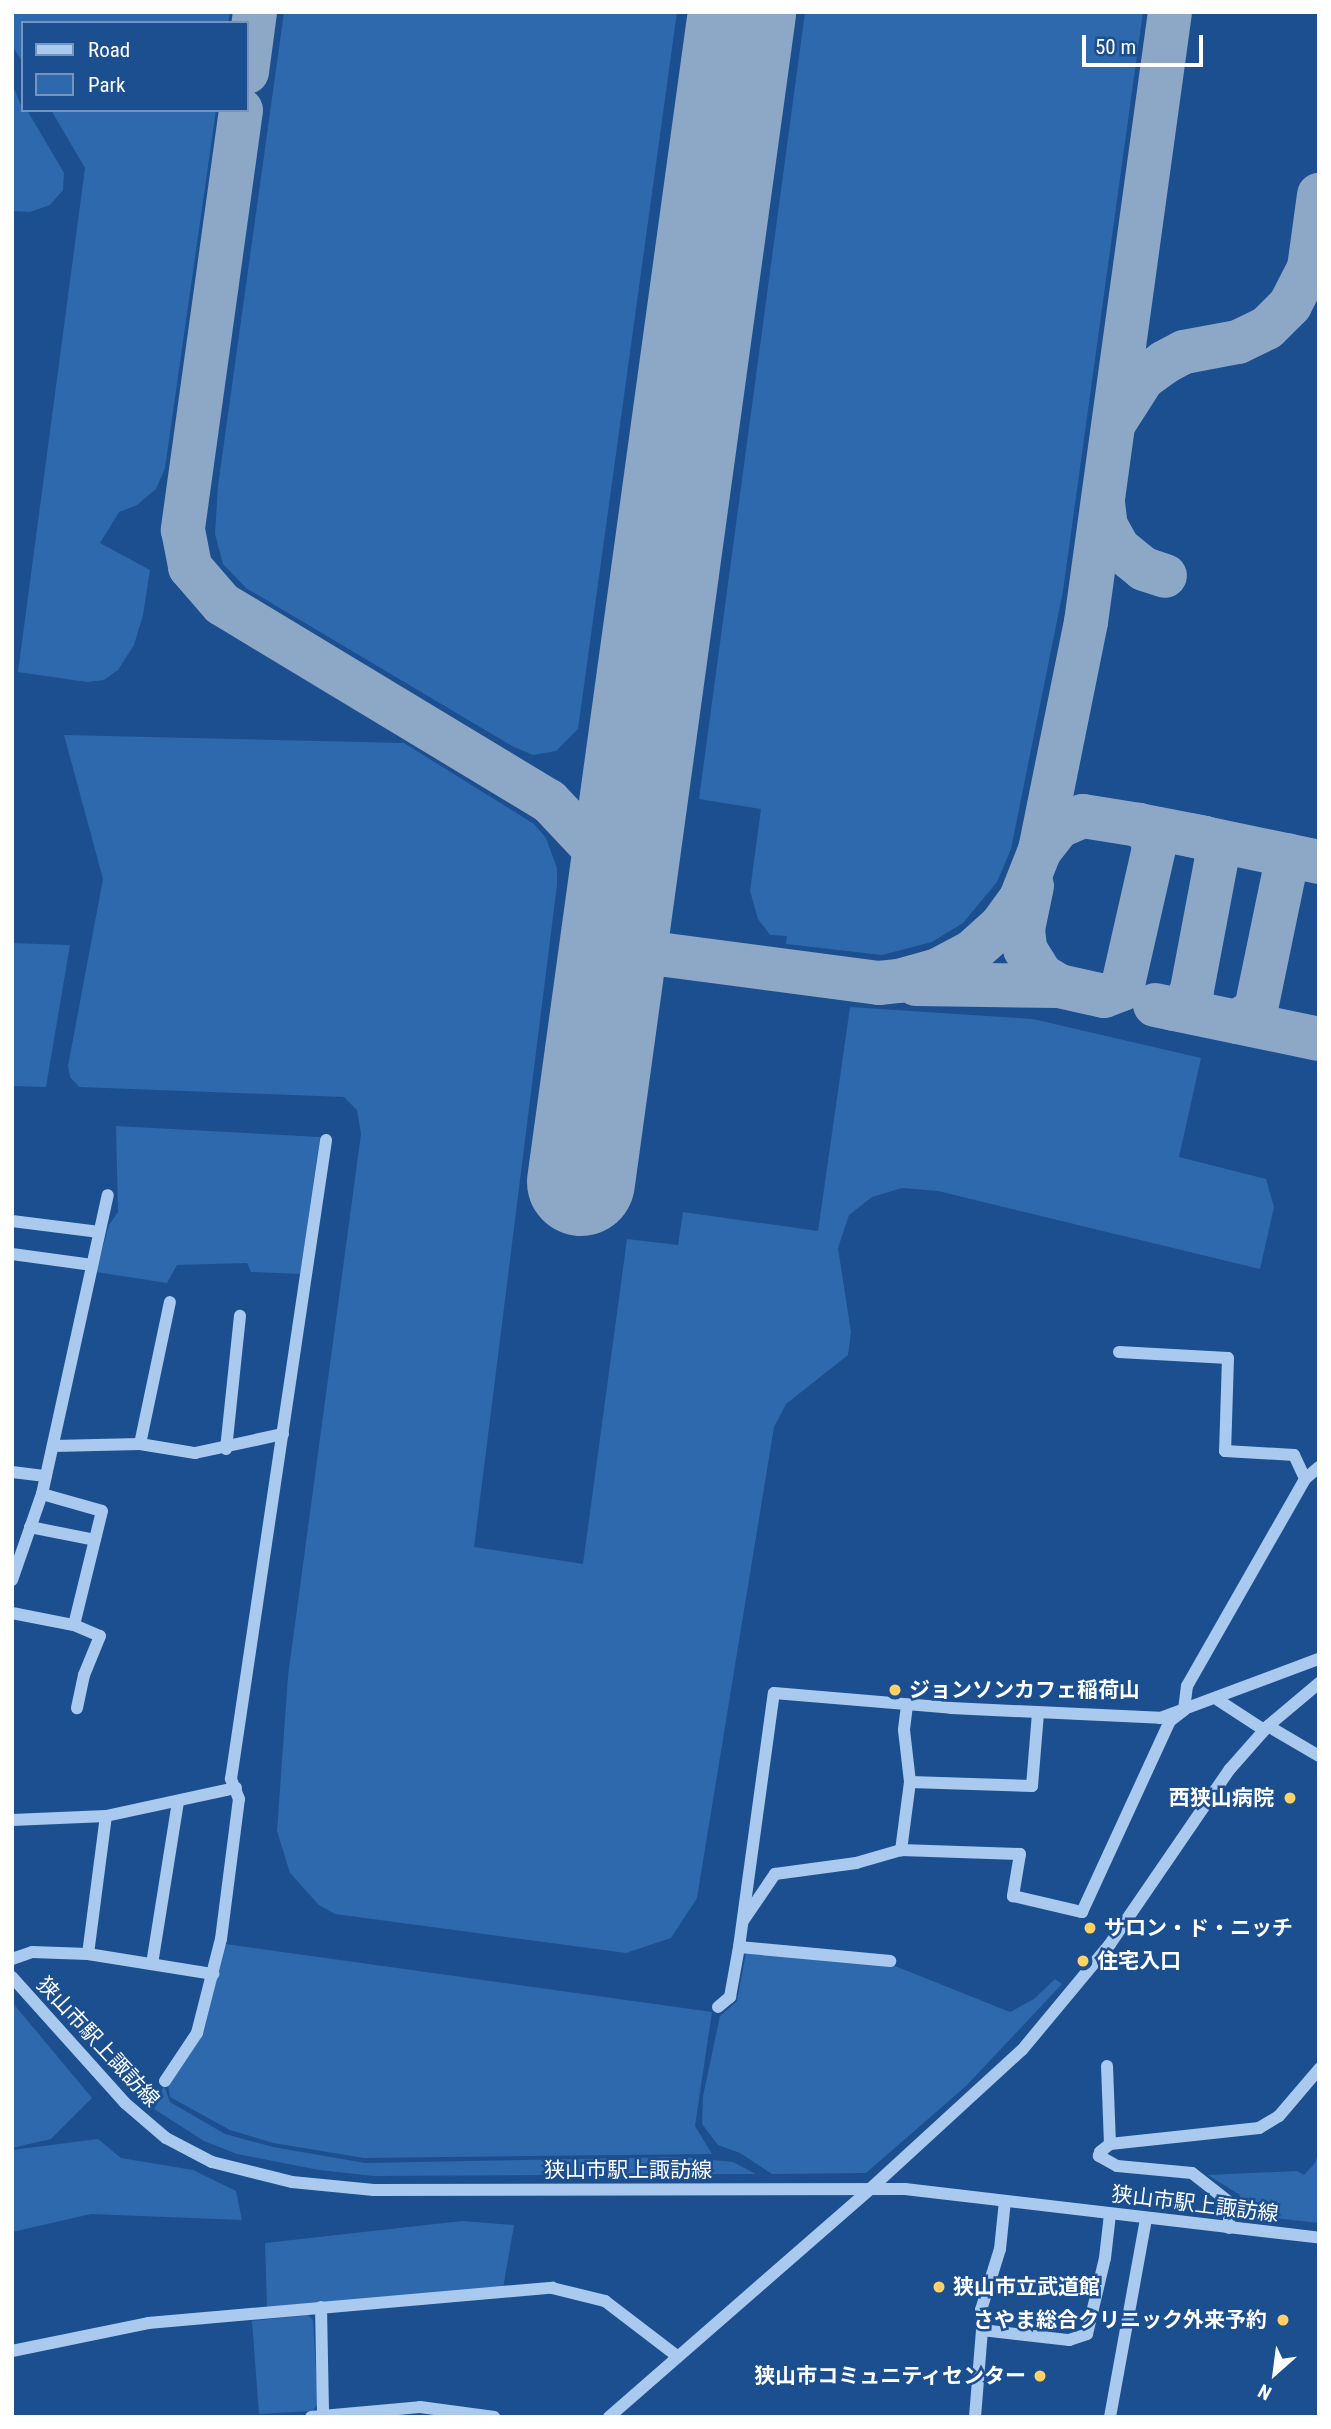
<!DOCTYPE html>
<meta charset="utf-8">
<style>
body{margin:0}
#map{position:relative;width:1331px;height:2429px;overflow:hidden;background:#1b4f8f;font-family:"Roboto Condensed","Noto Sans JP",sans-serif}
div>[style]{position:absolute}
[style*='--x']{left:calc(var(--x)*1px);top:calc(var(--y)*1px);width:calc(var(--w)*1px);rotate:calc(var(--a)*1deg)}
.green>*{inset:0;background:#2e69ad}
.taxiway>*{height:44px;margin:-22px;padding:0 22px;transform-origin:22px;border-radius:22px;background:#8da7c7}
.runway>*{height:108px;margin:-54px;padding:0 54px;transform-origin:54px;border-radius:54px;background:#8da7c7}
.minor>*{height:12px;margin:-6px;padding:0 6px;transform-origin:6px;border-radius:6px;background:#a9c9ee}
.dots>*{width:19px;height:19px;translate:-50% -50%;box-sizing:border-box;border:4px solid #1b4f8f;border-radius:50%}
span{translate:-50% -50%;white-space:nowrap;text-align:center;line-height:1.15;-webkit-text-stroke:5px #1b4f8f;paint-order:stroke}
.poi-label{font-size:21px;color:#fff;font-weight:700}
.left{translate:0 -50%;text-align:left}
.right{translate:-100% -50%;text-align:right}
.street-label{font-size:21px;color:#fff}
.frame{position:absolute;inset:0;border:14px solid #fff;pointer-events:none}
.legend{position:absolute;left:21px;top:21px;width:228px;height:91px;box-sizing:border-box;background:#1b4f8f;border:2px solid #7695bc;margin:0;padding:9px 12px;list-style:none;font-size:21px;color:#fff}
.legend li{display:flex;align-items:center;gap:14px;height:35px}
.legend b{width:35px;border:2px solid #7695bc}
.north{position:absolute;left:1240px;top:2338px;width:70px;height:70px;-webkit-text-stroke:5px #1b4f8f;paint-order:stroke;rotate:208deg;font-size:19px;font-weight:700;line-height:28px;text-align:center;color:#fff}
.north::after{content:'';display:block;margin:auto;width:24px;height:32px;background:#fff;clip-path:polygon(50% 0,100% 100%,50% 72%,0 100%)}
.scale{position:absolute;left:1082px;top:35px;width:121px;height:32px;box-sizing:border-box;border:4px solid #fff;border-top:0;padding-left:9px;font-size:21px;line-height:24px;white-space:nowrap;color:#fff;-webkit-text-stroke:5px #1b4f8f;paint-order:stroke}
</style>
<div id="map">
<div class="green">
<div style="clip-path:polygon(12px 12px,230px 12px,228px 23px,23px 23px,23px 63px,12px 45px)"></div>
<div style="clip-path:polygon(284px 12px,677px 12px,578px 729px,556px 751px,533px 755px,514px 747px,246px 588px,223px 564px,215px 534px,218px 486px)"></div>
<div style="clip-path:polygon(805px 12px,1143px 12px,1063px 591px,1011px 849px,997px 882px,963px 923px,932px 942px,882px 955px,786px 944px,787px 936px,770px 935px,758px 919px,750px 891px,761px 809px,699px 799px)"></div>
<div style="clip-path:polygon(12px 84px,23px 110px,27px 110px,64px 173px,63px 190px,50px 205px,30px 212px,12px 211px)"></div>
<div style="clip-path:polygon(51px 110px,216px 110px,165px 468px,156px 489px,137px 505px,119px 512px,100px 543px,150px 570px,143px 615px,134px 645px,118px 670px,104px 680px,87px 682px,18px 672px,85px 168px)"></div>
<div style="clip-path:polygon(64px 735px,404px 743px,534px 824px,546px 838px,557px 868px,557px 885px,474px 1547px,583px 1564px,627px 1239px,678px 1245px,683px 1212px,818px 1231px,850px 1007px,1033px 1019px,1201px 1058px,1179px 1157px,1266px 1179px,1274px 1207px,1260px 1269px,938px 1191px,902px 1188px,872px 1197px,849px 1215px,838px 1248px,851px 1332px,848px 1355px,786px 1404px,774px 1427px,697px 1898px,671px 1938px,626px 1953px,335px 1914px,319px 1905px,290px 1873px,277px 1831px,288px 1676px,361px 1134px,357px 1110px,344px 1097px,79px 1087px,70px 1077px,68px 1066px,103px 879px)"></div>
<div style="clip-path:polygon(12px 943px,70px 945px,46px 1087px,12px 1086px)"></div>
<div style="clip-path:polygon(116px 1126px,320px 1137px,300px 1274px,251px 1272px,247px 1263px,177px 1265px,167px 1283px,96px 1272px,109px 1225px,118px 1212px)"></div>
<div style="clip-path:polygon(225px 1944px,712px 2012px,695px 2126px,712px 2154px,364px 2158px,273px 2143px,230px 2130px,170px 2097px,168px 2085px,170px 2074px,203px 2035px)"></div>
<div style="clip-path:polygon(746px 1953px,890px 1964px,1010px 2012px,1034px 1999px,1055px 1979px,1062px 1984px,966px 2086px,866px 2173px,772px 2174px,740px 2153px,718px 2145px,702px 2124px,703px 2096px,720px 2016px,737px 2001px)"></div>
<div style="clip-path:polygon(12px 2002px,92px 2098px,51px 2139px,12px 2148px)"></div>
<div style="clip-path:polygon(164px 2085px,170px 2102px,225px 2134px,273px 2147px,365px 2163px,683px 2157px,733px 2162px,756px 2174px,374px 2176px,319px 2170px,237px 2154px,204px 2141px,154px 2109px)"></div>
<div style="clip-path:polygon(98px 2139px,121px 2158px,193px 2170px,236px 2191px,242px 2220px,91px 2214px,12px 2232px,12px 2150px)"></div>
<div style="clip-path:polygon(1319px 2151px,1319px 2223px,1238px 2214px,1240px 2195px,1208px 2175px,1297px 2171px,1304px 2175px,1315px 2163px)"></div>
<div style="clip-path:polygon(462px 2221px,514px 2225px,503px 2288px,267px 2307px,265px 2243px)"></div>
<div style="clip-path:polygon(308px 2315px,313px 2320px,318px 2403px,313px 2411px,259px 2414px,252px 2321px)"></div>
</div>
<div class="taxiway">
<div style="--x:247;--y:72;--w:61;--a:-82.4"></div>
<div style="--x:241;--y:110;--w:424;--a:97.9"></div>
<div style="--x:183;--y:530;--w:38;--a:79"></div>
<div style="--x:190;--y:567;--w:49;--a:49.1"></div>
<div style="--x:222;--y:604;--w:382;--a:31.1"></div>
<div style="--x:549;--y:801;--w:71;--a:46.7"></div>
<div style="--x:598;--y:853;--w:49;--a:63.4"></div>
<div style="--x:1116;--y:420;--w:50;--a:-57.3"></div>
<div style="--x:1143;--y:378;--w:27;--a:-36"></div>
<div style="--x:1165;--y:362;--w:21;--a:-28"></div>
<div style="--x:1184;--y:352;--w:55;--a:-10.5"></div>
<div style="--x:1238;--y:342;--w:32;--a:-26"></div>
<div style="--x:1267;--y:328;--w:33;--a:-45"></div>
<div style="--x:1290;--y:305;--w:42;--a:-62.8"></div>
<div style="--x:1309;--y:268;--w:74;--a:-82.2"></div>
<div style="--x:1103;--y:503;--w:23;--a:83"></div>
<div style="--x:1106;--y:526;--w:25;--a:61"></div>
<div style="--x:1118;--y:548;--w:33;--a:39"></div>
<div style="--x:1144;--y:569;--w:22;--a:18"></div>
<div style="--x:1139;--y:825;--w:67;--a:11.1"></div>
<div style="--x:1205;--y:838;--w:19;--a:47"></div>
<div style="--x:1218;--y:852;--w:140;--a:100.7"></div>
<div style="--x:1192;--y:990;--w:14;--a:115"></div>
<div style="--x:1186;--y:1003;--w:14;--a:155"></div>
<div style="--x:1190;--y:835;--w:132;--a:11.8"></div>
<div style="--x:1032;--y:886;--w:44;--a:101.8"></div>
<div style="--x:1023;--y:929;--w:20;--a:84"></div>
<div style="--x:1025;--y:949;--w:31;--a:58"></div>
<div style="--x:1041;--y:975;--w:21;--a:31"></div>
<div style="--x:613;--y:948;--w:268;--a:7.5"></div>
<div style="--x:879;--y:983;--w:20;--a:-6"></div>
<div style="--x:899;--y:981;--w:41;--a:-15.8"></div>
<div style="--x:938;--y:970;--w:40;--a:-28"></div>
<div style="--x:973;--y:951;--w:38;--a:-42"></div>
<div style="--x:1001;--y:926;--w:34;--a:-54"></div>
<div style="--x:1021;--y:898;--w:52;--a:-68.4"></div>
<div style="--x:1040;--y:850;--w:233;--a:-78.6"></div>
<div style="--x:1086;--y:622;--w:616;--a:-82.16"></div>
<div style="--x:916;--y:984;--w:143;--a:0.8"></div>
<div style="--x:1059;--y:986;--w:46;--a:12.5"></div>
<div style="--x:1104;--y:996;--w:19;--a:-21"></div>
<div style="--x:1122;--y:989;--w:145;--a:-77.2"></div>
<div style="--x:1154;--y:848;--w:13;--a:-103"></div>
<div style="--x:1151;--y:835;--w:16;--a:-140"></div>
<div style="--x:1139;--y:825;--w:57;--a:-170.9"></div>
<div style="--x:1083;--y:816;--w:26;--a:157"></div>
<div style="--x:1059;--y:826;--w:31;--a:128"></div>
<div style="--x:1155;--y:1005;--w:167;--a:11.7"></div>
<div style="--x:1237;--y:1022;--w:23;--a:-34"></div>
<div style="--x:1256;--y:1009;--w:157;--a:-78.3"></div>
</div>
<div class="runway">
<div style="--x:581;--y:1182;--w:1181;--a:-82.16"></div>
</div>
<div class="minor">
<div style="--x:12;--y:1221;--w:88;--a:7.2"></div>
<div style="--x:12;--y:1254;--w:81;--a:7.8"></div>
<div style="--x:1119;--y:1352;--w:109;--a:3.2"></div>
<div style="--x:1228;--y:1358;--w:93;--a:91.8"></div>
<div style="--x:1225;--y:1451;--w:69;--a:3.3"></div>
<div style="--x:1294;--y:1455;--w:26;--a:65"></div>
<div style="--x:140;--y:1444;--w:145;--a:-78.1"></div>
<div style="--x:53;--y:1446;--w:87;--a:-1.3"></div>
<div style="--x:140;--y:1444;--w:56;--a:9.3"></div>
<div style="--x:195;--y:1453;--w:90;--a:-12.2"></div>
<div style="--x:226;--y:1449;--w:134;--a:-84"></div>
<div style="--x:12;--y:1472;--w:34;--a:7"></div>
<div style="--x:42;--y:1494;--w:62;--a:15.8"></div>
<div style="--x:102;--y:1511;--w:117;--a:103.8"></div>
<div style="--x:30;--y:1527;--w:66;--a:11.3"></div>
<div style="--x:12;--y:1580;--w:91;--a:-70.8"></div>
<div style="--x:42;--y:1494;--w:306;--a:-77.6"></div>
<div style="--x:12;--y:1613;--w:63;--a:11"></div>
<div style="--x:74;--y:1625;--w:28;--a:23"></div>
<div style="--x:100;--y:1636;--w:42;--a:112.3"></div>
<div style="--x:84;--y:1675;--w:34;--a:102"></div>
<div style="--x:1218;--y:1700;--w:55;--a:33.1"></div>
<div style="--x:907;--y:1705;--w:25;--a:97"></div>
<div style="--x:904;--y:1730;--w:52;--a:83.4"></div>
<div style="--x:910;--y:1782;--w:69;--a:97.5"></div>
<div style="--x:901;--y:1850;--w:119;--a:1.9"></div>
<div style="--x:1020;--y:1854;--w:43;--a:99.5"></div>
<div style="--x:1013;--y:1896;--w:71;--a:13.1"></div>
<div style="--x:1082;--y:1912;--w:210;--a:-65.3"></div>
<div style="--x:1170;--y:1721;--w:18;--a:-38"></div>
<div style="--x:1184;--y:1710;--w:24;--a:-83"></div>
<div style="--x:1187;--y:1686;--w:238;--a:-60.3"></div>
<div style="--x:1305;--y:1479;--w:18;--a:-41"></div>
<div style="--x:1268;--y:1726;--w:59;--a:30.5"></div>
<div style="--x:910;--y:1782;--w:122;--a:1.9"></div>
<div style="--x:1032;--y:1786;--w:73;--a:-85.3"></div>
<div style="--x:12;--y:1820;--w:94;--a:-2.4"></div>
<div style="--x:106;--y:1816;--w:133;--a:-12.2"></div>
<div style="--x:743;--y:1921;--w:57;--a:-55.8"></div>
<div style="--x:775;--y:1874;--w:82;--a:-7.7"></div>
<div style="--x:856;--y:1863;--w:47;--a:-16.1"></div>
<div style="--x:739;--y:1947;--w:152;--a:5.3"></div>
<div style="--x:88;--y:1954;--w:139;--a:-82.6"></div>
<div style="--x:12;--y:1959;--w:21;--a:-19"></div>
<div style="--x:32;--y:1952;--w:56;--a:2"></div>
<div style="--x:88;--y:1954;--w:127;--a:9.1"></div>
<div style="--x:152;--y:1964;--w:164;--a:-80.9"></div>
<div style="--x:12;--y:1977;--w:169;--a:48.1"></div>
<div style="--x:125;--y:2103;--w:54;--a:40.5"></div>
<div style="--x:166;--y:2138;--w:52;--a:27.6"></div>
<div style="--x:212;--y:2162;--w:82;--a:14"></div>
<div style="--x:292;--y:2182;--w:82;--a:5.6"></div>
<div style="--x:374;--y:2190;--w:531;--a:-0.11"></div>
<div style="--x:905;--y:2189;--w:417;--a:6.7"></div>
<div style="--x:718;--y:2007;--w:16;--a:-40"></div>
<div style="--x:730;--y:1997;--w:51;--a:-79.8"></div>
<div style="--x:739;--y:1947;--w:256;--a:-82.2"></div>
<div style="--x:774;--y:1693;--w:178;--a:4.8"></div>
<div style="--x:951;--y:1708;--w:209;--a:2.7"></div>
<div style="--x:1160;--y:1718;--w:170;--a:-20.4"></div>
<div style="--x:1107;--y:2066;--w:78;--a:87.8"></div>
<div style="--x:165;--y:2081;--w:58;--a:-56.3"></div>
<div style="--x:197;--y:2033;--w:97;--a:-75.7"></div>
<div style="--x:221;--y:1939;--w:141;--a:-82.7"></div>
<div style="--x:239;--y:1799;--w:22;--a:-112"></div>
<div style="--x:231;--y:1779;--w:646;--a:-81.54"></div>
<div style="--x:1229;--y:2228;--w:26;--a:-90"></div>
<div style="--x:1229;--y:2202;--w:47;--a:-141.9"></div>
<div style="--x:1192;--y:2173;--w:75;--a:-174.7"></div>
<div style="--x:1117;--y:2166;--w:21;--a:-151"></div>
<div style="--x:1099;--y:2156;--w:4;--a:-76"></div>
<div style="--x:1100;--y:2152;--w:13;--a:-39"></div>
<div style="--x:1110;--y:2144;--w:150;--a:-6.1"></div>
<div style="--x:1259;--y:2128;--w:23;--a:-31"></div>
<div style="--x:1279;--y:2116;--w:62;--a:-49.6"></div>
<div style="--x:321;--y:2307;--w:108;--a:88.9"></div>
<div style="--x:982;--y:2330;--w:20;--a:-93"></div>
<div style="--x:981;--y:2310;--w:64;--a:-72.7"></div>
<div style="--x:1000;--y:2249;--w:48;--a:-84.1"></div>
<div style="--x:12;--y:2351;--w:139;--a:-11.6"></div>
<div style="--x:148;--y:2323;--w:406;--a:-5"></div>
<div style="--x:552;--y:2288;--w:55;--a:13.8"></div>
<div style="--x:605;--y:2301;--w:91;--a:37.4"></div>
<div style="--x:311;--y:2417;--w:109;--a:-5.2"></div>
<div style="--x:420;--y:2407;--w:75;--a:7.7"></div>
<div style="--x:609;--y:2417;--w:345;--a:-41.1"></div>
<div style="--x:869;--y:2190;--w:207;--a:-42.5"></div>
<div style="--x:1022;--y:2050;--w:138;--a:-50.3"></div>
<div style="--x:1110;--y:1944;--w:212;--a:-55.6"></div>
<div style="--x:1230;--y:1769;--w:57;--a:-48.5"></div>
<div style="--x:1268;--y:1726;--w:67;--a:-40.1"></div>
<div style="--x:975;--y:2417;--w:87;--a:-85.4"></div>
<div style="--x:982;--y:2330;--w:88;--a:6.6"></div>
<div style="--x:1069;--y:2340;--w:19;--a:-18"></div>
<div style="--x:1087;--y:2334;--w:78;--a:-76.7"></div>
<div style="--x:1105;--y:2258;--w:44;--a:-83.5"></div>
<div style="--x:1110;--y:2417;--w:202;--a:-79.7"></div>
</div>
<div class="dots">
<div style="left:895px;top:1690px;background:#ffd166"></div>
<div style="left:1290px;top:1798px;background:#ffd166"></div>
<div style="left:1090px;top:1928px;background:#ffd166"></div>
<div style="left:1083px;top:1961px;background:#ffd166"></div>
<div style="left:939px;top:2287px;background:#ffd166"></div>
<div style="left:1283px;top:2320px;background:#ffd166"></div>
<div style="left:1040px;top:2376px;background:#ffd166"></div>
</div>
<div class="poi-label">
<span class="left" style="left:909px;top:1690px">ジョンソンカフェ稲荷山</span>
<span class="right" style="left:1274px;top:1798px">西狭山病院</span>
<span class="left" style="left:1104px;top:1928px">サロン・ド・ニッチ</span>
<span class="left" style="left:1097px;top:1961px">住宅入口</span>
<span class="left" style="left:953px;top:2287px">狭山市立武道館</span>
<span class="right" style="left:1267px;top:2320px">さやま総合クリニック外来予約</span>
<span class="right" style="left:1026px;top:2376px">狭山市コミュニティセンター</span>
</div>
<div class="street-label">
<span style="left:98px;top:2042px;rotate:47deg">狭山市駅上諏訪線</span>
<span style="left:628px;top:2170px">狭山市駅上諏訪線</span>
<span style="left:1195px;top:2204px;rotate:7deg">狭山市駅上諏訪線</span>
</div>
<div class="frame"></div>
<ul class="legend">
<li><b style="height:9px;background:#a9c9ee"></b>Road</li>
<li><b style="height:19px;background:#2e69ad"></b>Park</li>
</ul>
<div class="north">N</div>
<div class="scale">50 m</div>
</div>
